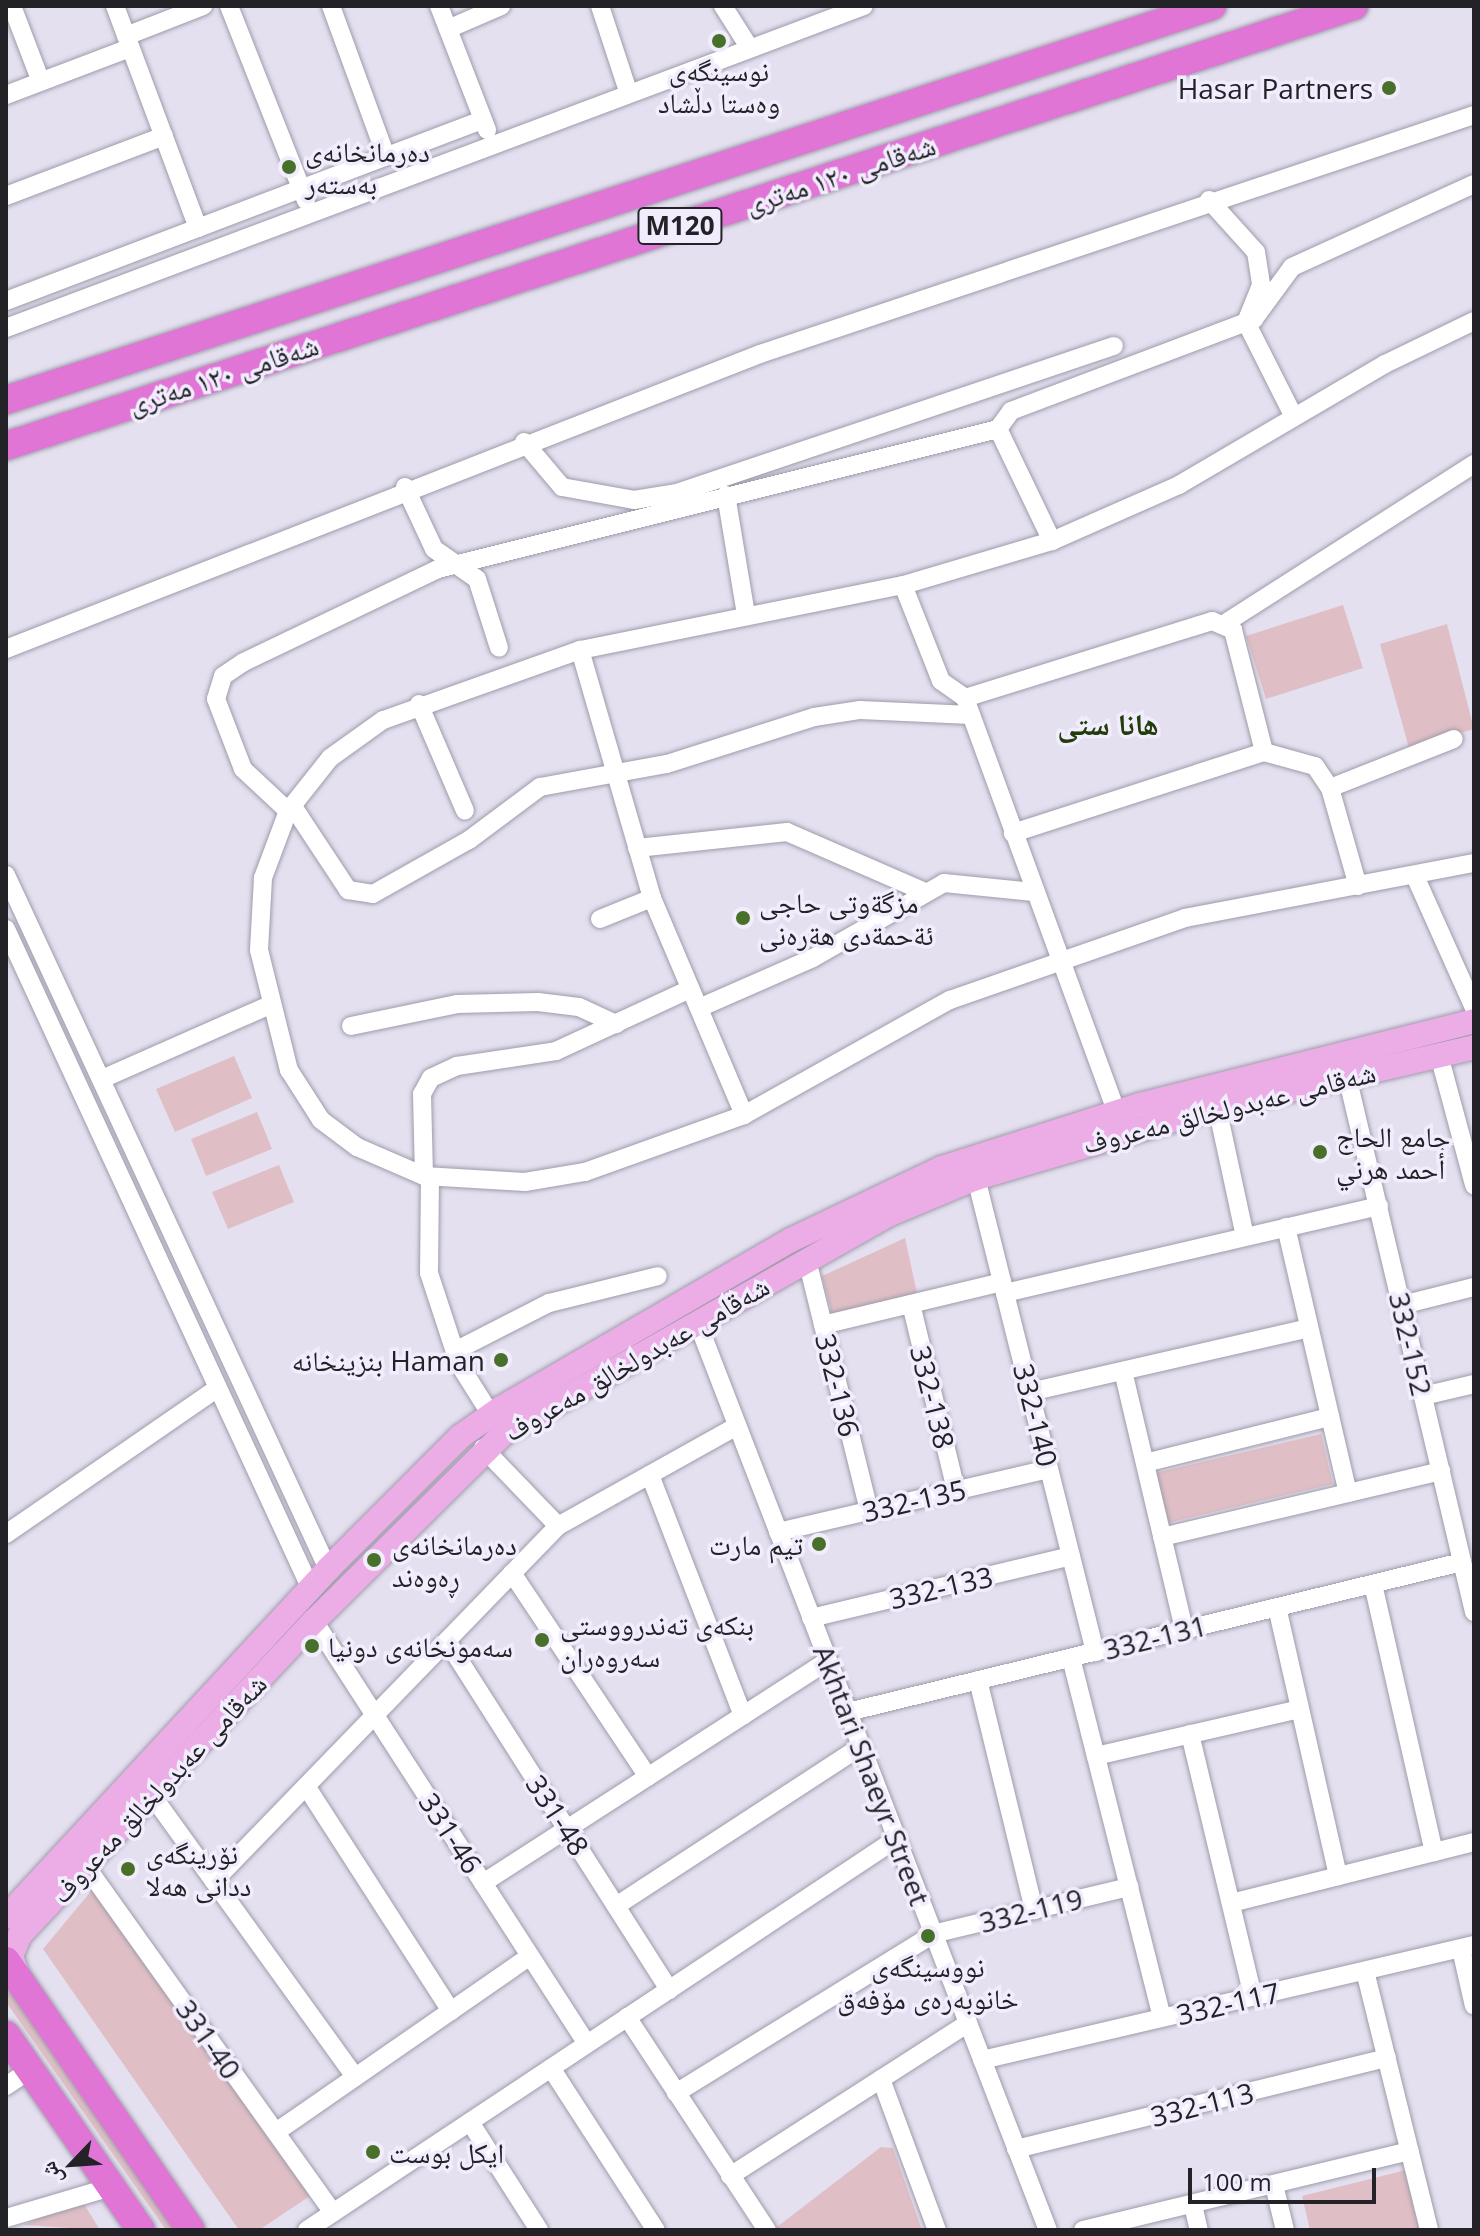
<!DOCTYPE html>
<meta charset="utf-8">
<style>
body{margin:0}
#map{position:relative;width:1480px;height:2236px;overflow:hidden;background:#e4e0f0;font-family:"Open Sans","Noto Naskh Arabic",sans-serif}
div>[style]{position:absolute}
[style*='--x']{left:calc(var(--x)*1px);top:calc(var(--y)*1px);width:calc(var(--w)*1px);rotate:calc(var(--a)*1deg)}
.green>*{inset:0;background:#dfbfc5}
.roads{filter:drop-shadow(0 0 2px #9f9baa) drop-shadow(0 0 2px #9f9baa)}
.minor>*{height:18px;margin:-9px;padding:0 9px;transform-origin:9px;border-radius:9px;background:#fff}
.major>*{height:24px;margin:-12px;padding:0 12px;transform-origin:12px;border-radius:12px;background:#ecace6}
.highway>*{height:28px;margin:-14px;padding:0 14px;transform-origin:14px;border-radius:14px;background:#e075d5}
.dots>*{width:22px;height:22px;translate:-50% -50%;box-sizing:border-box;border:4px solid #f1edfd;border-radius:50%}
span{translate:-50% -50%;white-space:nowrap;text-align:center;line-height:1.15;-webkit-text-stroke:7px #f1edfd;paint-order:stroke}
.shield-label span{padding:2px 6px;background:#f1edfd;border:2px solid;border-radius:6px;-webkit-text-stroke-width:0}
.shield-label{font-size:26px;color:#232227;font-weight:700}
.poi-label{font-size:28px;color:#232227}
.right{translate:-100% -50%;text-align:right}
.left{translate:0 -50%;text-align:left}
.street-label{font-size:28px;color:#232227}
.neighbourhood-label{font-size:30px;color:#223c0b;font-weight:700}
.frame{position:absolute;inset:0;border:8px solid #232227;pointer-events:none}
.north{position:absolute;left:32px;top:2124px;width:80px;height:80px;-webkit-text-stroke:6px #f1edfd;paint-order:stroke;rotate:245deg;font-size:22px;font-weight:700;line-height:32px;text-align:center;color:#232227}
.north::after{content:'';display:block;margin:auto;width:28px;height:36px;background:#232227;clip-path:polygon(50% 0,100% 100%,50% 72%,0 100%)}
.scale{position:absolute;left:1188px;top:2168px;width:188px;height:36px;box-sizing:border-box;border:4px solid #232227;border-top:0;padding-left:10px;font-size:24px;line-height:28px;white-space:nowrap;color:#232227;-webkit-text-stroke:6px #f1edfd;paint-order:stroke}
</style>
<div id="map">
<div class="green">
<div style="clip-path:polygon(1343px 605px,1363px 668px,1266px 699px,1246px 636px)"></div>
<div style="clip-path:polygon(1447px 624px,1474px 729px,1409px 748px,1380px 644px)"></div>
<div style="clip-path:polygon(234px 1056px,252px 1098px,175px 1132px,156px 1089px)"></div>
<div style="clip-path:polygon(257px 1112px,272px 1149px,206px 1176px,191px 1139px)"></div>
<div style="clip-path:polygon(279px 1165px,294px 1202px,228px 1229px,212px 1192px)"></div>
<div style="clip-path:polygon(905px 1238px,917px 1293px,832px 1314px,822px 1276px)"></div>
<div style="clip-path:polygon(1321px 1434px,1333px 1484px,1167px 1523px,1155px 1473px)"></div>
<div style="clip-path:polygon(92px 1890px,310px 2196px,259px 2230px,239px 2230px,43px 1949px)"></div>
<div style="clip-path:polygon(6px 1978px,177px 2230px,166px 2230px,6px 2002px)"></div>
<div style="clip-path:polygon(881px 2147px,893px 2148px,922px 2230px,773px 2230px)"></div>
<div style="clip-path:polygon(1406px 2170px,1421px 2230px,1310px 2230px,1302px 2196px)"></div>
<div style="clip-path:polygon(81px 2199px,100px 2230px,24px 2225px,41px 2217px)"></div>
</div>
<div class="roads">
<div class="minor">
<div style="--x:12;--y:6;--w:81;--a:69.1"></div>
<div style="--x:115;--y:6;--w:237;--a:69.5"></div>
<div style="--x:229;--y:6;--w:209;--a:68.4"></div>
<div style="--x:331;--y:6;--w:160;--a:69.9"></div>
<div style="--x:439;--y:6;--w:133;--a:68.8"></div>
<div style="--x:600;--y:6;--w:89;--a:71.8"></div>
<div style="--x:723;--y:6;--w:49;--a:57.6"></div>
<div style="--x:448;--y:29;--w:58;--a:-23.5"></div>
<div style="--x:126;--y:36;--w:83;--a:-21.3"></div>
<div style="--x:6;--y:95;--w:133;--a:-20.8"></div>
<div style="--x:6;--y:196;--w:169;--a:-20.8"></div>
<div style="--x:1209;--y:200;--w:70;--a:47.9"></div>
<div style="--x:1256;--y:252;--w:33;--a:81"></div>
<div style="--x:1261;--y:285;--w:40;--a:112"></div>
<div style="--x:1246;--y:322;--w:106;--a:63.2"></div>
<div style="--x:6;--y:301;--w:509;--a:-20.82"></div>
<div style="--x:1474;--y:321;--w:99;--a:154.2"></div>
<div style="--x:1385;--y:364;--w:239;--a:149.6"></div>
<div style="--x:1179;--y:485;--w:139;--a:156.2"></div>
<div style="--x:1052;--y:541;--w:155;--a:163.5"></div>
<div style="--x:903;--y:585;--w:329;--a:168.6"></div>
<div style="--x:580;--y:650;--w:209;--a:160.4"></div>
<div style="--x:383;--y:720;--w:65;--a:144.4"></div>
<div style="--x:330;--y:758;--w:68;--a:128.4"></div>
<div style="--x:288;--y:811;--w:72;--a:110.5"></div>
<div style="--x:263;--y:878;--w:72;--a:93.2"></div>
<div style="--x:259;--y:950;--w:124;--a:76"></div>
<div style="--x:289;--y:1070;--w:59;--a:57.4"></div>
<div style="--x:321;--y:1120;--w:45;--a:36.9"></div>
<div style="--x:357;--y:1147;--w:73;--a:23.4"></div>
<div style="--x:424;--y:1176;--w:101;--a:3.4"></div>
<div style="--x:525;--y:1182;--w:61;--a:-9.5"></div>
<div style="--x:585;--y:1172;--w:169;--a:-19.7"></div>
<div style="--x:744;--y:1115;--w:236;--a:-29.2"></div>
<div style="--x:950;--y:1000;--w:249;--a:-19.2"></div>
<div style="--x:1185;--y:918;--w:294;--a:-10.8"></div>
<div style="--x:6;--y:328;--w:916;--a:-20.57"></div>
<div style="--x:524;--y:442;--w:59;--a:49.8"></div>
<div style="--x:562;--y:487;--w:73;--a:10.2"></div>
<div style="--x:634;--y:500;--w:44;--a:-9.2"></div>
<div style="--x:677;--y:493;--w:461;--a:-18.6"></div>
<div style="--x:405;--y:487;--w:68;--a:64.9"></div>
<div style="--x:434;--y:549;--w:52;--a:34.9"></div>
<div style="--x:477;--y:579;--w:72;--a:72.3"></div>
<div style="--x:726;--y:495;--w:122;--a:80.5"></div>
<div style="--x:1052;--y:541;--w:124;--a:-115.7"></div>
<div style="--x:998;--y:429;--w:22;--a:-54"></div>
<div style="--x:1011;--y:411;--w:260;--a:-20.7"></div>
<div style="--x:1254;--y:319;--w:64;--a:-53.8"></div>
<div style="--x:1292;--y:267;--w:200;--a:-24.5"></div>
<div style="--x:903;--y:585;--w:103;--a:68.4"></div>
<div style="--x:941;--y:681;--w:29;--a:35"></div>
<div style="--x:965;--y:698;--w:440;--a:69.9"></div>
<div style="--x:1227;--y:622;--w:293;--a:-32.6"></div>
<div style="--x:6;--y:649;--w:810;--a:-21.37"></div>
<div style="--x:760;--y:354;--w:753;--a:-18.51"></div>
<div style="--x:580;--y:650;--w:258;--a:73.8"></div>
<div style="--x:652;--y:898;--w:236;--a:67"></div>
<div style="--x:965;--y:698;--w:259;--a:-17.3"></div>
<div style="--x:1212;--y:621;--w:23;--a:23"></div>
<div style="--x:1233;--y:630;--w:126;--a:75.7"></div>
<div style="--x:1264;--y:752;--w:264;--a:162.1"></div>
<div style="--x:419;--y:704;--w:116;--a:66.7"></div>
<div style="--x:1264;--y:752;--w:53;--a:15.4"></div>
<div style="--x:1315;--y:766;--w:27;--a:56"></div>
<div style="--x:1330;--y:788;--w:102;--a:74.1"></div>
<div style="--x:1330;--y:788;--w:133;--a:-21.6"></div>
<div style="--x:292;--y:805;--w:102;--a:56.6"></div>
<div style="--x:348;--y:890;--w:25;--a:9"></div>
<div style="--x:373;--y:894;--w:110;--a:-29.4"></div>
<div style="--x:469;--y:840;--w:89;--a:-36.7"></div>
<div style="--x:540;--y:787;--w:129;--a:-10.3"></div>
<div style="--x:667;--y:764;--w:154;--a:-17.7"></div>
<div style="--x:814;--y:717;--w:47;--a:-8.7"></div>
<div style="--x:860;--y:710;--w:111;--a:2.6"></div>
<div style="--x:288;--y:811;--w:62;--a:-137"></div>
<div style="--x:243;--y:769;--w:75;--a:-111.1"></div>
<div style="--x:216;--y:699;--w:24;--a:-73"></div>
<div style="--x:223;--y:676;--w:25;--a:-34"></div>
<div style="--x:244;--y:662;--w:215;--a:-25.6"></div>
<div style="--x:438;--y:569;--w:577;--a:-14.04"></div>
<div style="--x:637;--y:848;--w:151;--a:-6.1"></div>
<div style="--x:787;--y:832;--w:148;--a:23.5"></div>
<div style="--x:6;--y:875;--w:765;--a:65.11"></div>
<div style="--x:1415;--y:876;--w:145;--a:65.9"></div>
<div style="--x:600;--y:919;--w:56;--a:-22"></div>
<div style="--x:6;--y:929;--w:727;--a:65.2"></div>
<div style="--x:699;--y:1008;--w:124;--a:-23.7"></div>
<div style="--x:813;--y:958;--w:151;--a:-29.8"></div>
<div style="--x:944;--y:883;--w:90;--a:5.7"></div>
<div style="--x:351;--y:1026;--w:108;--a:-11.7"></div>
<div style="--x:457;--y:1004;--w:81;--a:-1.4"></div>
<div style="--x:538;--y:1002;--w:41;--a:7"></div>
<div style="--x:579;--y:1007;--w:41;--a:24.7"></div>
<div style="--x:1439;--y:1055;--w:135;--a:74.9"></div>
<div style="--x:1347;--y:1076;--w:551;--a:76.67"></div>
<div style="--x:102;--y:1079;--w:184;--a:-23.8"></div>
<div style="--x:1217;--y:1107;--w:132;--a:77.8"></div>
<div style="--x:424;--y:1176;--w:82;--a:-91.4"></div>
<div style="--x:422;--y:1094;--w:18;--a:-61"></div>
<div style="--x:431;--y:1078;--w:29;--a:-25"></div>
<div style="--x:457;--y:1066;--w:100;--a:-8.6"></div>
<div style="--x:556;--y:1051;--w:148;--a:-24.8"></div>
<div style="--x:430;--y:1178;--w:95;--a:90.6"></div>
<div style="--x:429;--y:1273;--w:96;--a:71.8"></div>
<div style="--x:459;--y:1364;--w:70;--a:57.9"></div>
<div style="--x:976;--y:1178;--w:489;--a:75.9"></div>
<div style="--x:1286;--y:1227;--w:273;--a:76.9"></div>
<div style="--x:807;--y:1260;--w:259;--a:76.1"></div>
<div style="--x:1005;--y:1293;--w:384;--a:-13.1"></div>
<div style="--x:911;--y:1304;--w:191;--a:76.4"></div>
<div style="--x:1402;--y:1305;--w:74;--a:-14"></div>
<div style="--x:697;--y:1321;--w:974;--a:68.89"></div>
<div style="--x:823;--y:1325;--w:184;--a:-13.5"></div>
<div style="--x:455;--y:1351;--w:106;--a:-27.1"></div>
<div style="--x:549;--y:1303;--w:112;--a:-13.9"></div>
<div style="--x:1123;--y:1371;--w:266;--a:76.7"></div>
<div style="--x:1030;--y:1392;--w:286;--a:-12.9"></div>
<div style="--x:1423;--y:1396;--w:52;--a:-13.2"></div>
<div style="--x:483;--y:1448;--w:108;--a:46.1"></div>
<div style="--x:1145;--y:1463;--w:191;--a:-14"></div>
<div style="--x:650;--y:1475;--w:258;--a:68.9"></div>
<div style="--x:778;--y:1532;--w:278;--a:-13.1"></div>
<div style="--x:6;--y:1534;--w:257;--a:-34.6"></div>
<div style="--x:1162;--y:1537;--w:287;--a:-13.3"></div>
<div style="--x:512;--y:1573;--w:245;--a:56.3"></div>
<div style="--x:1373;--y:1584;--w:275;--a:77.2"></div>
<div style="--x:1277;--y:1607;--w:276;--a:77.2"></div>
<div style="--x:811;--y:1618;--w:267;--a:-13.4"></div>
<div style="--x:314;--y:1621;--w:503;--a:57.16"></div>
<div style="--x:447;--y:1641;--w:414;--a:57.5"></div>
<div style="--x:1071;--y:1658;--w:371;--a:75.8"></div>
<div style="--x:978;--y:1680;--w:237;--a:76.3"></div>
<div style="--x:848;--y:1712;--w:632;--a:-13.73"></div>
<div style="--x:1190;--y:1734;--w:270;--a:76.5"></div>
<div style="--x:1096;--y:1756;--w:209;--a:-13"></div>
<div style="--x:306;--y:1786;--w:268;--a:57.2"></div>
<div style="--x:151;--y:1794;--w:349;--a:54.2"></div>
<div style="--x:85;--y:1865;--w:427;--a:54.5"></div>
<div style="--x:214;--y:1881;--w:494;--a:-45.9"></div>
<div style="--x:558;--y:1526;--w:205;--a:-29.2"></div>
<div style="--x:483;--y:1883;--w:410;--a:-32.8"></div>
<div style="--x:1231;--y:1903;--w:251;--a:-14.1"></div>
<div style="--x:616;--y:1906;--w:293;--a:-33.1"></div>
<div style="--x:1461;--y:1949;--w:58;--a:77.2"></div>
<div style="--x:1365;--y:1971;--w:267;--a:76.1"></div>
<div style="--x:627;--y:2017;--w:255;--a:56.7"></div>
<div style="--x:982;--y:2060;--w:505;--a:-13.16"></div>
<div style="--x:551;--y:2068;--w:193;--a:57.1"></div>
<div style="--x:881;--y:2079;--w:161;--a:69.7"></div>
<div style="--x:6;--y:2086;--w:29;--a:-34"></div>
<div style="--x:676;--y:2093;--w:302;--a:-31.7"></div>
<div style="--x:933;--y:1934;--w:202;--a:-13.5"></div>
<div style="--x:470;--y:2122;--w:128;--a:57.4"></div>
<div style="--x:276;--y:2132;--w:309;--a:-34.7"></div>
<div style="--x:1016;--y:2149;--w:382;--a:-13.8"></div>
<div style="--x:730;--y:2176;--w:283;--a:-32.7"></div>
<div style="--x:1274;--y:2185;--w:46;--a:76.3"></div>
<div style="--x:1193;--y:2205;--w:26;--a:77"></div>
<div style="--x:6;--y:2218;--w:109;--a:-16.4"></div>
<div style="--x:307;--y:2230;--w:707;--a:-33.58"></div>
<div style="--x:1083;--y:2230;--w:336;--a:-13.6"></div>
</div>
<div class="major">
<div style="--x:6;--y:1917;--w:474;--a:-47.2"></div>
<div style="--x:328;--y:1569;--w:188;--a:-45"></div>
<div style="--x:461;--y:1436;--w:49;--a:-35"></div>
<div style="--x:501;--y:1408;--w:335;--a:-30.1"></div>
<div style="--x:791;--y:1240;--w:167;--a:-25.5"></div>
<div style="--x:942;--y:1168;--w:208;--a:-17.7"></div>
<div style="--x:1140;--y:1105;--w:344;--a:-14.1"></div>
<div style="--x:19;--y:1980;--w:25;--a:-108"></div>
<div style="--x:11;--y:1956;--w:23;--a:-67"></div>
<div style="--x:20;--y:1935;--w:430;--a:-46.9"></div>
<div style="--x:314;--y:1621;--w:267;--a:-44.7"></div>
<div style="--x:504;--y:1433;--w:444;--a:-29.6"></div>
<div style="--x:890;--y:1214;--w:93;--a:-22.7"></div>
<div style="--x:976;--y:1178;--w:251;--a:-16.4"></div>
<div style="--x:1217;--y:1107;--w:264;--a:-13.1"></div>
</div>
<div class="highway">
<div style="--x:6;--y:400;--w:1269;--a:-18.09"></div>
<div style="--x:6;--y:446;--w:1418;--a:-18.08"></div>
<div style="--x:6;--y:1961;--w:326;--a:55.5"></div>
<div style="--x:6;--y:2035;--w:237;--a:55.3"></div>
</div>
</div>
<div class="dots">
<div style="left:719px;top:41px;background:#49702a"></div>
<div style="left:1389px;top:88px;background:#49702a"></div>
<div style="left:289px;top:167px;background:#49702a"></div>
<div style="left:743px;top:918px;background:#49702a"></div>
<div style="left:1320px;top:1152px;background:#49702a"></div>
<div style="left:501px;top:1360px;background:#49702a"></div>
<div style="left:819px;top:1544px;background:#49702a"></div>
<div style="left:374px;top:1560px;background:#49702a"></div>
<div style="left:542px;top:1640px;background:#49702a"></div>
<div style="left:312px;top:1646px;background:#49702a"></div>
<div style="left:128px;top:1869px;background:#49702a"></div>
<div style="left:928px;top:1936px;background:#49702a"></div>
<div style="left:373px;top:2152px;background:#49702a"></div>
</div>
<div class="shield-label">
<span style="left:680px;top:226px">M120</span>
</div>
<div class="poi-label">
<span style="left:719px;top:86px">نوسینگەی<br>وەستا دڵشاد</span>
<span class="right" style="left:1373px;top:88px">Hasar Partners</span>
<span class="left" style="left:305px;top:167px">دەرمانخانەی<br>بەستەر</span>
<span class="left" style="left:759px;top:918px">مزگةوتی حاجی<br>ئةحمةدی هةرەنی</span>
<span class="left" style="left:1336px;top:1152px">جامع الحاج<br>أحمد هرني</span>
<span class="right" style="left:485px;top:1360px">بنزینخانە Haman</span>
<span class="left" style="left:392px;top:1560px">دەرمانخانەی<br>ڕەوەند</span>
<span class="right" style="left:803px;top:1544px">تيم مارت</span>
<span class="left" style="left:560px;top:1640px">بنکەی تەندرووستی<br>سەروەران</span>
<span class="left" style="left:328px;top:1646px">سەمونخانەی دونیا</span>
<span class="left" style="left:146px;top:1869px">نۆرینگەی<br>ددانی هەلا</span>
<span style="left:928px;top:1982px">نووسینگەی<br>خانوبەرەی مۆفەق</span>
<span class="left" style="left:389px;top:2152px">ايكل بوست</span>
</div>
<div class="street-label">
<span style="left:840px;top:174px;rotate:-18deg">شەقامی ١٢٠ مەتری</span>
<span style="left:223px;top:374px;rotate:-18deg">شەقامی ١٢٠ مەتری</span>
<span style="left:1229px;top:1107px;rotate:-14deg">شەقامی عەبدولخالق مەعروف</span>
<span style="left:1411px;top:1344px;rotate:77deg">332-152</span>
<span style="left:636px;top:1358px;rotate:-30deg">شەقامی عەبدولخالق مەعروف</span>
<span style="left:838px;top:1385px;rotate:76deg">332-136</span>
<span style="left:933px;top:1397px;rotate:76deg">332-138</span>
<span style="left:1036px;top:1415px;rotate:76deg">332-140</span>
<span style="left:914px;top:1500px;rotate:-13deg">332-135</span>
<span style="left:941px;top:1587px;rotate:-13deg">332-133</span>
<span style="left:1155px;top:1637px;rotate:-14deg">332-131</span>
<span style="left:872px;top:1775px;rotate:69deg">Akhtari Shaeyr Street</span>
<span style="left:158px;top:1788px;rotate:-47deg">شەقامی عەبدولخالق مەعروف</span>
<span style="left:558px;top:1815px;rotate:57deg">331-48</span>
<span style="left:451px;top:1833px;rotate:57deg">331-46</span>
<span style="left:1031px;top:1910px;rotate:-14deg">332-119</span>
<span style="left:1228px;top:2003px;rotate:-13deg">332-117</span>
<span style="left:209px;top:2039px;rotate:55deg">331-40</span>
<span style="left:1202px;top:2104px;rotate:-14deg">332-113</span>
</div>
<div class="neighbourhood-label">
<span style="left:1108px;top:724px">هانا ستى</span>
</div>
<div class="frame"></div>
<div class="north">ش</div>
<div class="scale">100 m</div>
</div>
